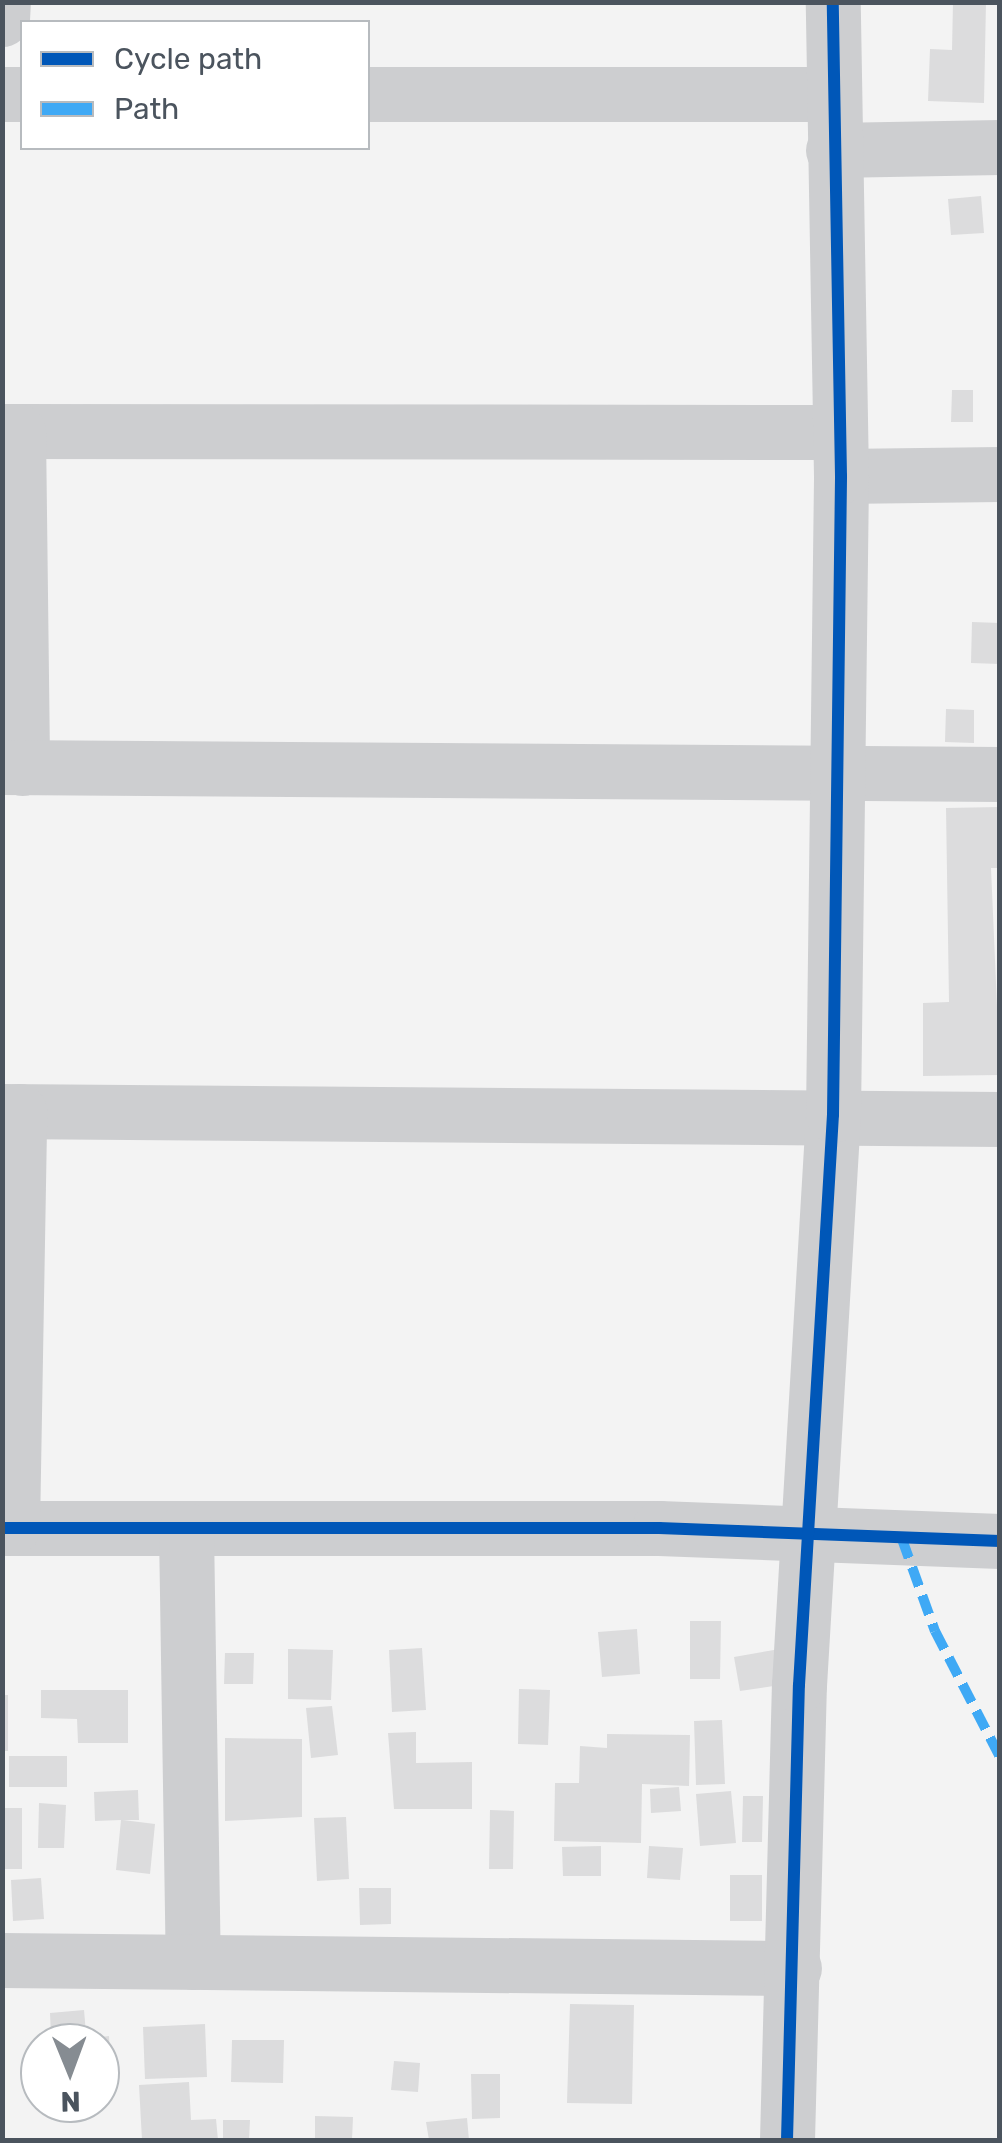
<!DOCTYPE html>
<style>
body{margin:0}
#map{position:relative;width:1002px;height:2143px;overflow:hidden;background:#f3f3f3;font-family:Rubik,sans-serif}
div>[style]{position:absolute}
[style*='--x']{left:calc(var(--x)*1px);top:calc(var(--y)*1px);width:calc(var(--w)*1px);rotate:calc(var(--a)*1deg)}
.building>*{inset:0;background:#dcdcdd}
.minor>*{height:55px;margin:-27.5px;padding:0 27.5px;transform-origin:27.5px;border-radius:27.5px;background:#cdced0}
.quiet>*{height:10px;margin-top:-5px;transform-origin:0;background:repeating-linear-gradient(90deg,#3fa9f5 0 20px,transparent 0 30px)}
.cycleway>*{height:12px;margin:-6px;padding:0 6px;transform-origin:6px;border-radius:6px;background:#0057b8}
span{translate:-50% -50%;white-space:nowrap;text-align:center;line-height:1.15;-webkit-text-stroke:10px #fff;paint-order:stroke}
.frame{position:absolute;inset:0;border:5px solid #4b545e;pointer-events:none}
.legend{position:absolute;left:20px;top:20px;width:350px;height:130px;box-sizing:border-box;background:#fff;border:2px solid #b7bbbf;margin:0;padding:12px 18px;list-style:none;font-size:30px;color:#4b545e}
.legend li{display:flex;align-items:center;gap:20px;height:50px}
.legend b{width:50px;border:2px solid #b7bbbf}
.north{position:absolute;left:20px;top:2023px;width:100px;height:100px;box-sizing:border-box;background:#fff;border:2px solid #b7bbbf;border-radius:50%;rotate:179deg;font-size:28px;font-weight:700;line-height:40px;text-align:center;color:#4b545e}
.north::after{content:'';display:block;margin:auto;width:35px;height:45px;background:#868c92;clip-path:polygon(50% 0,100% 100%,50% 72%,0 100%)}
</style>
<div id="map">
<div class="building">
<div style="clip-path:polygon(953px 2px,986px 2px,984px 103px,928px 101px,930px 49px,952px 50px)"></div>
<div style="clip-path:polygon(981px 196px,984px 233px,951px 235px,948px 199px)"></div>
<div style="clip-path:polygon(952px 390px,973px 390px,973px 422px,951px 422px)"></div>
<div style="clip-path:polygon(972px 622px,1000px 623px,1000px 664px,971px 663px)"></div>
<div style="clip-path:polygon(946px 709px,974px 710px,974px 743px,945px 742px)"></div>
<div style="clip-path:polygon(1000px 807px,1000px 868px,991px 868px,1000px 1075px,923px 1076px,923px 1003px,949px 1002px,946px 808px)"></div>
<div style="clip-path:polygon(690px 1621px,721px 1621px,720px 1679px,690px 1679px)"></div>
<div style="clip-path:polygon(637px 1629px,640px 1674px,602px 1677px,598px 1632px)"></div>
<div style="clip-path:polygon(422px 1648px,426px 1710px,392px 1712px,389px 1650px)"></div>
<div style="clip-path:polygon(288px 1649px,333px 1650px,331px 1700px,288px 1699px)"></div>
<div style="clip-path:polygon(774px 1650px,780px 1685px,740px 1691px,734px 1657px)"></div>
<div style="clip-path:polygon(225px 1653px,254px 1653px,253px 1684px,224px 1684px)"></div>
<div style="clip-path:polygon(519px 1689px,550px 1690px,548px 1745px,518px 1744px)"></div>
<div style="clip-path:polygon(41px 1690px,128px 1690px,128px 1743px,78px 1743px,77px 1719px,41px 1718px)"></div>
<div style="clip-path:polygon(2px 1695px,8px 1695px,8px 1751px,2px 1751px)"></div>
<div style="clip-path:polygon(332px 1706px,338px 1755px,311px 1758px,306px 1708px)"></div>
<div style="clip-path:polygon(722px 1720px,725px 1784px,696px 1785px,694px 1721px)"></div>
<div style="clip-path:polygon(416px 1732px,416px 1763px,472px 1762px,472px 1809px,394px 1809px,388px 1733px)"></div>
<div style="clip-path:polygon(607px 1734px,690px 1735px,689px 1786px,642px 1784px,641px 1843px,554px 1841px,555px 1783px,579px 1783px,580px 1746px,607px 1748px)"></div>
<div style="clip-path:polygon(225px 1738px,302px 1739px,302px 1817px,225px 1821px)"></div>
<div style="clip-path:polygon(9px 1756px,67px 1756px,67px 1787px,9px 1787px)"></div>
<div style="clip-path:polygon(679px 1787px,681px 1811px,651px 1813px,650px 1789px)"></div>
<div style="clip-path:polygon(138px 1790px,139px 1820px,123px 1820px,155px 1824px,150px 1874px,116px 1870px,121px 1820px,95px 1821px,94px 1792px)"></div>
<div style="clip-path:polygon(731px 1791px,736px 1843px,700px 1846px,696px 1794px)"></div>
<div style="clip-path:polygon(743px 1796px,763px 1796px,762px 1842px,742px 1842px)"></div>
<div style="clip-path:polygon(39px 1803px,66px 1805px,64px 1848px,38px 1848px)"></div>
<div style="clip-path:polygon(2px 1808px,22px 1808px,22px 1869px,2px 1869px)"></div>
<div style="clip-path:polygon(490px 1810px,514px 1811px,513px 1869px,489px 1869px)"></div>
<div style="clip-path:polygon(346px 1817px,349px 1879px,317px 1881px,314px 1818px)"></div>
<div style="clip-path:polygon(601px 1846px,601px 1876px,563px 1876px,562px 1847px)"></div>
<div style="clip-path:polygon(649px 1846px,683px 1848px,680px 1880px,647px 1878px)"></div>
<div style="clip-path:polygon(730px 1875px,762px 1875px,762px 1921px,730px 1921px)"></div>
<div style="clip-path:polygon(41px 1878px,44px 1919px,13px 1921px,11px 1880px)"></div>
<div style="clip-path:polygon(359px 1888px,391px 1888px,391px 1924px,360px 1925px)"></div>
<div style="clip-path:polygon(570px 2004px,634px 2005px,632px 2104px,567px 2103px)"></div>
<div style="clip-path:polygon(84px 2010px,86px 2033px,51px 2035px,50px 2013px)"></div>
<div style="clip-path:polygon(205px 2024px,207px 2077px,145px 2079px,143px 2027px)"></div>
<div style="clip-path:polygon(109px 2036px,111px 2074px,100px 2075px,100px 2043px,54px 2043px)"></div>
<div style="clip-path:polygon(232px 2040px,284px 2040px,283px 2083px,231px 2082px)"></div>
<div style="clip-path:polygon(394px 2061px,420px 2063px,418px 2092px,391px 2090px)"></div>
<div style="clip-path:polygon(471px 2074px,500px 2074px,500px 2118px,472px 2119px)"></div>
<div style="clip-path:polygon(189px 2082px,191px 2120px,216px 2119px,218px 2140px,142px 2140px,139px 2085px)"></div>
<div style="clip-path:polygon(315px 2116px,353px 2117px,352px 2140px,315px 2140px)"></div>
<div style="clip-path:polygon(467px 2118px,469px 2140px,429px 2140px,426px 2122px)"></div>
<div style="clip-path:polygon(223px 2120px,250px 2120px,249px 2140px,223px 2140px)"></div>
</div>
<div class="minor">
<div style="--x:2;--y:19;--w:17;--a:-87"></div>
<div style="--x:2;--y:94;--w:20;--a:0"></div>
<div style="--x:368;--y:94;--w:464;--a:0"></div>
<div style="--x:833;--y:150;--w:167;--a:-1"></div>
<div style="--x:2;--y:431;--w:838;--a:0.07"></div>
<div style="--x:18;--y:431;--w:337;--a:89.3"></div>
<div style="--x:841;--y:476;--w:159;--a:-0.7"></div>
<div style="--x:2;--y:767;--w:998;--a:0.4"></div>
<div style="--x:2;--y:1111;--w:998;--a:0.46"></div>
<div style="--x:2;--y:1528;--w:657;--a:0"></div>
<div style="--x:659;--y:1528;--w:341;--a:2.2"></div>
<div style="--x:12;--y:1528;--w:417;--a:-89"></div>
<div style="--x:186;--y:1530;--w:432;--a:89.1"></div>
<div style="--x:2;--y:1960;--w:792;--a:0.58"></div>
<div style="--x:787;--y:2140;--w:455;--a:-88.5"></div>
<div style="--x:799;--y:1685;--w:571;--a:-86.59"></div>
<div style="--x:833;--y:1115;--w:639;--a:-89.28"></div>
<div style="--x:841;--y:476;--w:474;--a:-91"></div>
</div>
<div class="quiet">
<div style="--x:902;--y:1539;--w:98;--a:70.3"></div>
<div style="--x:935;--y:1631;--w:142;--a:62.7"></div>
</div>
<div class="cycleway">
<div style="--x:2;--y:1528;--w:657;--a:0"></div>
<div style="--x:659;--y:1528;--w:341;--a:2.2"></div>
<div style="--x:787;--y:2140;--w:455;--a:-88.5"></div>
<div style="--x:799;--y:1685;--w:571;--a:-86.59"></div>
<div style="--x:833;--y:1115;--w:639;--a:-89.28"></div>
<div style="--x:841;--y:476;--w:474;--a:-91"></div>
</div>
<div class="frame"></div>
<ul class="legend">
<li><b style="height:12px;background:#0057b8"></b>Cycle path</li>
<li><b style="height:12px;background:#3fa9f5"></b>Path</li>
</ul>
<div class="north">N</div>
</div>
